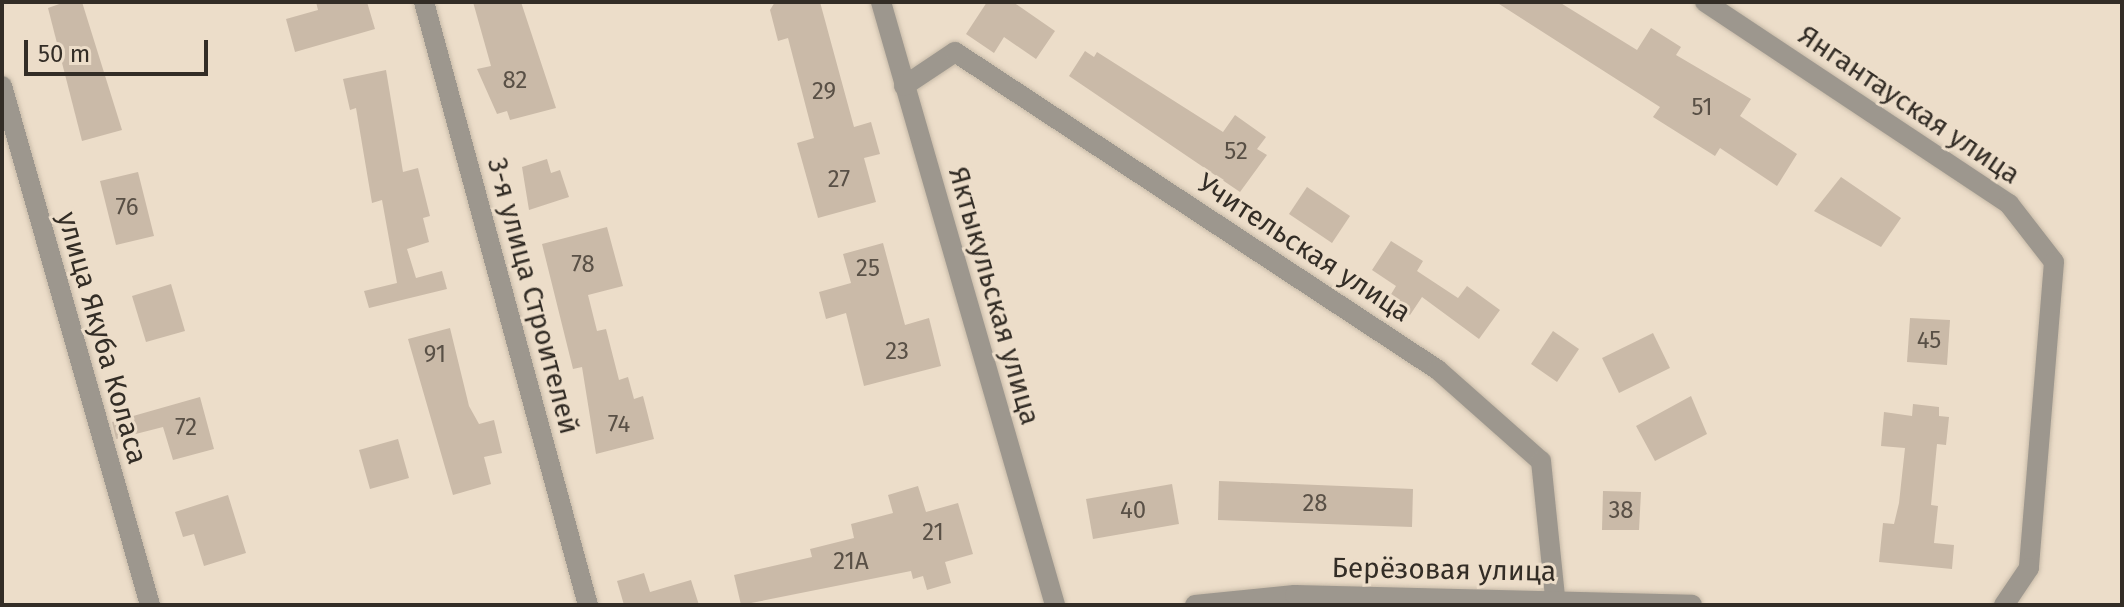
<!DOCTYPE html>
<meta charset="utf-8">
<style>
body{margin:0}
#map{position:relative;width:2124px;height:607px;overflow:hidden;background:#ecddc9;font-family:"Fira Sans",sans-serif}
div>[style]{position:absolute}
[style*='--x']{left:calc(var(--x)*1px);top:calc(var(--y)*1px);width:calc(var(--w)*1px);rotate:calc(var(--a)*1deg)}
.building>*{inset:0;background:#cabaa8}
.roads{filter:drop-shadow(0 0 2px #c7baa8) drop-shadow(0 0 2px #c7baa8)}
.minor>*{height:20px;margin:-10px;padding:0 10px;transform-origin:10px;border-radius:10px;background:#9d978e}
span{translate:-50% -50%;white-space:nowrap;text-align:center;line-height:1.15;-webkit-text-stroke:6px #ecddc9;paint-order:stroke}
.number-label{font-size:24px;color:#595046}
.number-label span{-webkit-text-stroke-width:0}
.street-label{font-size:28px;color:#332d26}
.frame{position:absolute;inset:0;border:4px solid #332d26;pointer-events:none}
.scale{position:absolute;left:24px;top:40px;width:184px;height:36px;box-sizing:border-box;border:4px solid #332d26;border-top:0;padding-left:10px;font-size:24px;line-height:28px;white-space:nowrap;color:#332d26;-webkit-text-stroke:6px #ecddc9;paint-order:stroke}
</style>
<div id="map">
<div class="building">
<div style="clip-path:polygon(65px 2px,82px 2px,122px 130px,82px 141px,48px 8px)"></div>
<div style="clip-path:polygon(316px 2px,367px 2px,375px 29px,295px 52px,286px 19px,318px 10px)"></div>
<div style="clip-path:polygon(473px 2px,521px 2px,556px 108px,510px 120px,507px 111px,497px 114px,477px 69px,491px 66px)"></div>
<div style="clip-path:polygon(775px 2px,820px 2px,854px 127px,871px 122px,880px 154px,864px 158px,876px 202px,818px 218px,797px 143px,814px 138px,788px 38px,778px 41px,770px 10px)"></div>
<div style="clip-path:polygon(987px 2px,1013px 2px,1055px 31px,1036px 59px,1004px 37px,994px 53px,966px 34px)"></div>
<div style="clip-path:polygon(1496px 2px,1559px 2px,1637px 50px,1651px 28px,1681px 47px,1676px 55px,1751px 99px,1740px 116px,1797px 154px,1777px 186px,1720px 148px,1715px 156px,1653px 117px,1660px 107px)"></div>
<div style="clip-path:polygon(1085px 51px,1094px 57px,1097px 52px,1223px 132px,1235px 115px,1266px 137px,1257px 149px,1267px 155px,1240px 192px,1069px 76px)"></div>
<div style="clip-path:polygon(386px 70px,403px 172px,418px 168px,430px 216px,423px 218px,429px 242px,407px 249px,416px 278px,442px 271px,447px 289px,369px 308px,364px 291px,397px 283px,382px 200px,372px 203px,356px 108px,350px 110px,343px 79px)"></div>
<div style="clip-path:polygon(547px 159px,551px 173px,560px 170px,569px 197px,529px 210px,522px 167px)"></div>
<div style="clip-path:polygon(138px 172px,154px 236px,116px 245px,100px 181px)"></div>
<div style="clip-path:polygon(1841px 177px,1901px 218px,1881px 247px,1814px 211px)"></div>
<div style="clip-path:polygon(1307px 187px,1350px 216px,1332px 243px,1289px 214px)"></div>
<div style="clip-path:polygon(607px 227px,623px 286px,588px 295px,597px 331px,606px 329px,619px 380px,628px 377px,634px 399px,643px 396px,654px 439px,596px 454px,582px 367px,573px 369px,542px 244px)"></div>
<div style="clip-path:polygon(1391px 241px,1423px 261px,1417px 271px,1458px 298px,1467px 286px,1500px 310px,1479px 339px,1422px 297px,1410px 315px,1387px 301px,1396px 286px,1372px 270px)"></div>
<div style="clip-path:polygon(883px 243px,905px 325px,929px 318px,941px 366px,864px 386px,846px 313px,826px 319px,819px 292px,851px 283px,843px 254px)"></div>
<div style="clip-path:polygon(171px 284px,185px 331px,146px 342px,132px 296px)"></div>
<div style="clip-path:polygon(1910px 318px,1950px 320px,1947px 365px,1907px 362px)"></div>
<div style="clip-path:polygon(450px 328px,469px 406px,479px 424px,494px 420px,502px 453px,484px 457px,491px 484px,453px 495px,408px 339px)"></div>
<div style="clip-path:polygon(1553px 331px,1579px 349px,1557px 382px,1531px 364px)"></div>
<div style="clip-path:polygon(1653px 333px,1670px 368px,1619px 393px,1602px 358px)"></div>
<div style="clip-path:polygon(1691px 396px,1707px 434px,1655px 461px,1636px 426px)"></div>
<div style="clip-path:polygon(200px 397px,214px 449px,173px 460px,163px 427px,116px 439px,112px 422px)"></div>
<div style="clip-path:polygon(1913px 404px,1939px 407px,1939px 416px,1949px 417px,1946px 445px,1937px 444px,1931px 505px,1938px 506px,1934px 543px,1954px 545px,1952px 569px,1879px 562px,1883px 523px,1894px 524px,1899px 503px,1905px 448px,1881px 446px,1884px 412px,1912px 416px)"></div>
<div style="clip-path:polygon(398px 439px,409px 478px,370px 489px,359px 450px)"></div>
<div style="clip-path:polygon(1219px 481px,1413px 489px,1412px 527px,1218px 520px)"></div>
<div style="clip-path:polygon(1172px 484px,1179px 524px,1093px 539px,1086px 499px)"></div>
<div style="clip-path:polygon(918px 486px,926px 512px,958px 503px,973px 554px,945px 562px,951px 583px,927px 590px,923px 576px,913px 579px,911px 571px,741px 605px,734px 575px,812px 557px,810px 549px,854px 538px,851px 524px,893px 513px,888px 495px)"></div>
<div style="clip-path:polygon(1603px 491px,1641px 492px,1639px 530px,1602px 530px)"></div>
<div style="clip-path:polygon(228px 495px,246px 553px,204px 566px,194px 534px,183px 537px,175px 512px)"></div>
<div style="clip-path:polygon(644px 573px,650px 592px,691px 580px,699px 605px,624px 605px,617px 581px)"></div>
</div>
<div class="roads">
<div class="minor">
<div style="--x:424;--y:2;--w:625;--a:74.79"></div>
<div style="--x:881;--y:2;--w:628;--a:73.9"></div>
<div style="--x:1705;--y:2;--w:365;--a:33.6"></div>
<div style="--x:2009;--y:204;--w:73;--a:52.2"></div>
<div style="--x:2054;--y:262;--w:307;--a:94.7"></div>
<div style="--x:2029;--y:568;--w:45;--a:124"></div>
<div style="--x:2;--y:86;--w:540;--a:74.08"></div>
<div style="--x:904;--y:86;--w:61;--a:-33.7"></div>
<div style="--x:955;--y:52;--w:578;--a:33.36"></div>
<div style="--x:1438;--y:370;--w:137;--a:41.5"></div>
<div style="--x:1541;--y:461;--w:145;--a:84.1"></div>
<div style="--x:1195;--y:605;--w:100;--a:-5.7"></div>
<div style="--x:1295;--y:595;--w:397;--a:1.4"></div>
</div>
</div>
<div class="number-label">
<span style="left:515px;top:81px">82</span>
<span style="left:824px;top:92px">29</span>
<span style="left:1702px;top:108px">51</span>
<span style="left:1236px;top:152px">52</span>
<span style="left:839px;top:180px">27</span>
<span style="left:127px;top:208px">76</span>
<span style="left:583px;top:265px">78</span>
<span style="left:868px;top:269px">25</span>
<span style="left:1929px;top:341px">45</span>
<span style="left:897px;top:352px">23</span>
<span style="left:435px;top:355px">91</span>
<span style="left:619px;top:425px">74</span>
<span style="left:186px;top:428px">72</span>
<span style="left:1315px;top:504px">28</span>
<span style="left:1133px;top:511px">40</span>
<span style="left:1621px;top:511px">38</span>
<span style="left:933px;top:533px">21</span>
<span style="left:851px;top:562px">21А</span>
</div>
<div class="street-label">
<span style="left:1909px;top:105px;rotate:34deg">Янгантауская улица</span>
<span style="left:1304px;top:248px;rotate:33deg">Учительская улица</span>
<span style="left:533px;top:296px;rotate:75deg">3-я улица Строителей</span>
<span style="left:994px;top:296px;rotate:74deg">Яктыкульская улица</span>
<span style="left:102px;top:338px;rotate:74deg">улица Якуба Коласа</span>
<span style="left:1444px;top:570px;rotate:1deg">Берёзовая улица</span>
</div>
<div class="frame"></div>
<div class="scale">50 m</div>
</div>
